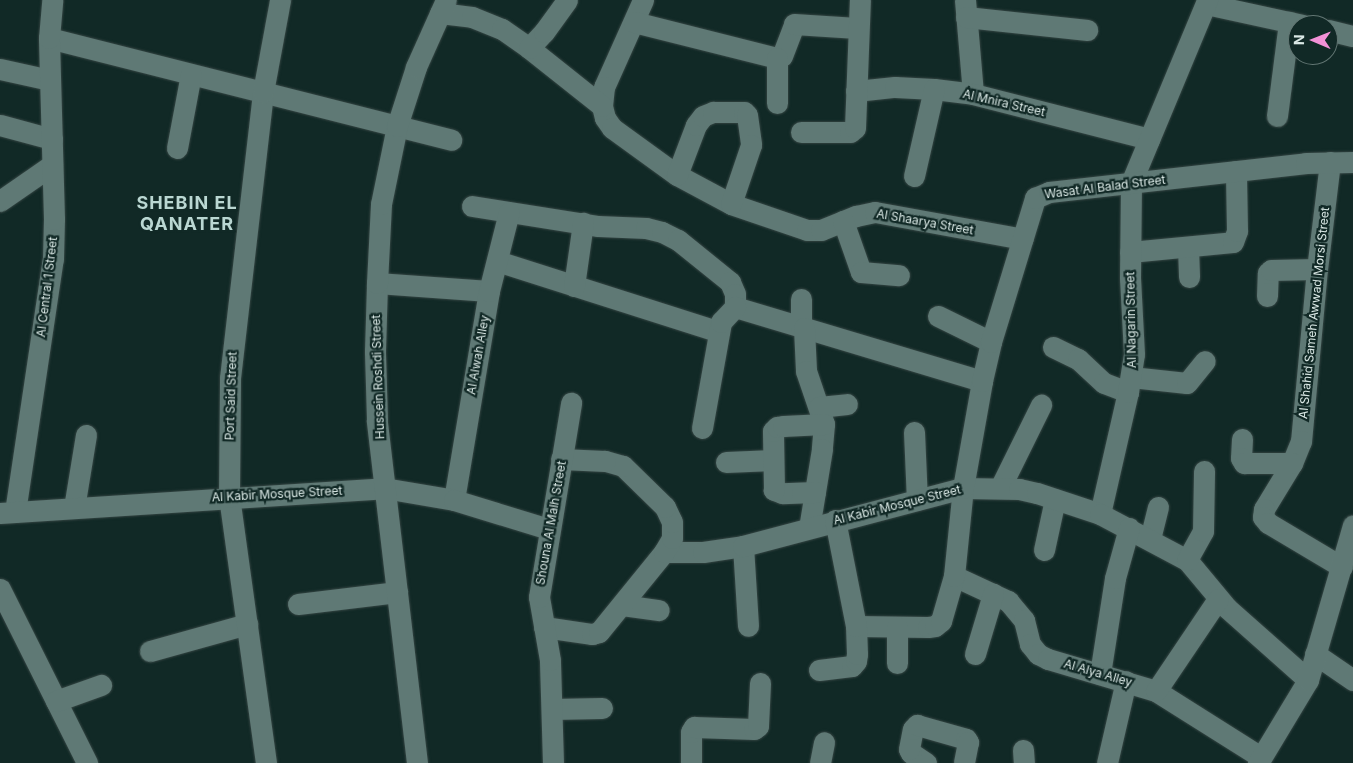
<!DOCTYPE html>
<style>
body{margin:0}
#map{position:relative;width:1353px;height:763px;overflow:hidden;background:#112926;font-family:Inter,sans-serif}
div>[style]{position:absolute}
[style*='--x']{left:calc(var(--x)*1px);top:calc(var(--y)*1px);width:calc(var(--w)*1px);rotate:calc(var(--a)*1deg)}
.roads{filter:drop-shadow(0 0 1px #354543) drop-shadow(0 0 1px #354543)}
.minor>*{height:21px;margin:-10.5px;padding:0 10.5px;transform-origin:10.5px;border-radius:10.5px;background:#5f7975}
span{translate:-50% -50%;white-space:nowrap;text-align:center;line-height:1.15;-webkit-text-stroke:4.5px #112926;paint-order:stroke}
.street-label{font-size:12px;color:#dbe9e6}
.district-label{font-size:18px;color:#bad7d2;font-weight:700;letter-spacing:1px}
.north{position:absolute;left:1288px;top:15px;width:50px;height:50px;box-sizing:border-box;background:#112926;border:1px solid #627673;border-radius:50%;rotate:271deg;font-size:14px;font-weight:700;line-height:20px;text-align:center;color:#dbe9e6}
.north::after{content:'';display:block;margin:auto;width:18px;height:22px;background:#f291d6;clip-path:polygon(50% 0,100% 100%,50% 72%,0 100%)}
</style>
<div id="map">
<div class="roads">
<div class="minor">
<div style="--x:643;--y:0;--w:95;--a:114.1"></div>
<div style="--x:604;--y:87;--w:19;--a:96"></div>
<div style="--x:602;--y:106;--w:12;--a:76"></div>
<div style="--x:605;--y:118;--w:12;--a:55"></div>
<div style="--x:612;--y:128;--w:80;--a:35.9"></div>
<div style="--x:677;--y:175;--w:61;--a:28.2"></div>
<div style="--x:731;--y:204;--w:80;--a:18.9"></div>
<div style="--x:807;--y:230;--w:14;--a:0"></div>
<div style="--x:821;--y:230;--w:38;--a:-22"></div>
<div style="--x:856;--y:216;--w:19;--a:-12"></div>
<div style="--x:875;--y:212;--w:150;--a:10.3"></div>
<div style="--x:965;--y:0;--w:94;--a:85.1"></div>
<div style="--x:1206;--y:4;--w:99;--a:12.2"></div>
<div style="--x:440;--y:13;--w:32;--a:7"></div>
<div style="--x:472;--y:17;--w:32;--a:22"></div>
<div style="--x:502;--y:29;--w:33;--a:35"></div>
<div style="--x:529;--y:48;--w:93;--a:38.5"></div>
<div style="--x:966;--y:17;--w:122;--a:6.1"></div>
<div style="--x:634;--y:22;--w:147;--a:14.1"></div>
<div style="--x:777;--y:58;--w:5;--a:-22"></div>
<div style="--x:782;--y:56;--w:34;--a:-69"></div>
<div style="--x:794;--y:24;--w:63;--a:3.6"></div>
<div style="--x:1328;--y:30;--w:25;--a:14"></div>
<div style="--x:49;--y:38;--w:415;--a:14.2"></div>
<div style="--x:529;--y:48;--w:22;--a:-47"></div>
<div style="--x:544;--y:32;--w:39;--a:-54"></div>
<div style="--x:0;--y:69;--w:51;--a:12.4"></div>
<div style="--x:856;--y:91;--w:39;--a:-6"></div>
<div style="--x:895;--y:87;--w:39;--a:3"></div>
<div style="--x:934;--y:89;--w:39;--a:7"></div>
<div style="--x:973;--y:94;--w:182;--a:14.3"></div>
<div style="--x:777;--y:103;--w:45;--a:-90"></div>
<div style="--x:1277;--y:116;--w:95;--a:-82.7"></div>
<div style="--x:0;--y:125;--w:54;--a:15.1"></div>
<div style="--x:801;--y:132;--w:49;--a:0"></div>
<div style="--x:850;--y:132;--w:6;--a:-39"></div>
<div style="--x:855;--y:128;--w:128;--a:-87.8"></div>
<div style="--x:177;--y:148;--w:75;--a:-79.3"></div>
<div style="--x:1330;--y:162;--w:108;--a:96.9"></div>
<div style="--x:1317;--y:269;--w:173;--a:95.3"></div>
<div style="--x:1301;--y:441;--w:24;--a:112"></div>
<div style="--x:1292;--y:463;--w:54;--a:121.3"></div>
<div style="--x:1264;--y:509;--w:8;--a:97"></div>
<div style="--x:1263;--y:517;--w:8;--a:50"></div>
<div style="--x:1268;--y:523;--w:86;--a:30.7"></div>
<div style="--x:677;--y:175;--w:53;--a:-69.2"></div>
<div style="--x:696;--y:125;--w:11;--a:-52"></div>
<div style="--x:703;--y:116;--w:11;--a:-22"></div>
<div style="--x:713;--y:112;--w:31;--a:0"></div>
<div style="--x:744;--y:112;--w:4;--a:45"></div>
<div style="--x:747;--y:115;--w:30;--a:82"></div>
<div style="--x:751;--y:145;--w:62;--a:108.7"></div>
<div style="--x:914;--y:176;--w:89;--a:-77.1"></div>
<div style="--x:0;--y:201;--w:63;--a:-34.7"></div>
<div style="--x:472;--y:206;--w:128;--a:9"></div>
<div style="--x:598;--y:226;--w:48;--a:2.4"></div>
<div style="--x:646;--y:228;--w:16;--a:14"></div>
<div style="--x:662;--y:232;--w:18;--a:27"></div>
<div style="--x:678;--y:240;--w:67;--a:38.9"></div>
<div style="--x:730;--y:282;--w:13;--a:67"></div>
<div style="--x:735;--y:294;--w:13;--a:90"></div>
<div style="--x:843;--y:221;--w:54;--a:70.6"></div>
<div style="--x:861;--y:272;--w:38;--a:5"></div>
<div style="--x:1188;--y:247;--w:30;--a:88"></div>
<div style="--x:1130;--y:252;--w:103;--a:-5.5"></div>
<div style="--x:1233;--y:242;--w:12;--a:-70"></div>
<div style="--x:1237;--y:231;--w:60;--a:-91"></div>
<div style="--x:497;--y:261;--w:233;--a:17.7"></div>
<div style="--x:377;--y:283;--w:112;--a:4.1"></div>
<div style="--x:574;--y:286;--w:64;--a:-81.9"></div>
<div style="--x:1267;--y:296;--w:23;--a:-88"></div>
<div style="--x:1268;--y:273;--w:4;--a:-45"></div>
<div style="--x:1271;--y:270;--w:46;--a:-1.2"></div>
<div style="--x:735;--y:307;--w:258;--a:16.7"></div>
<div style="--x:938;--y:316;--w:59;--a:26.1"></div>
<div style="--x:801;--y:327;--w:28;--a:-90"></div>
<div style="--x:804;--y:328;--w:43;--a:87.3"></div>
<div style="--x:806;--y:371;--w:56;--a:71.2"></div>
<div style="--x:824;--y:424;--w:25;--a:95"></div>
<div style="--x:822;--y:449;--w:80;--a:99.3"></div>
<div style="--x:1053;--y:347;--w:28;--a:26"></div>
<div style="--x:1078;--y:359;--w:35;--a:43"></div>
<div style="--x:1104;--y:383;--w:26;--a:21"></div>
<div style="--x:1131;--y:377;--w:56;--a:6.1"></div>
<div style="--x:1187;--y:383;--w:28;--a:-51"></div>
<div style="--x:819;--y:407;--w:28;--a:-6"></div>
<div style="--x:702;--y:428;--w:108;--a:-79.8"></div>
<div style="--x:721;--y:322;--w:21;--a:-47"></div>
<div style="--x:914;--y:432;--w:68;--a:87.5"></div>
<div style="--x:1242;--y:439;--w:19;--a:93"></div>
<div style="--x:1241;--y:458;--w:6;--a:59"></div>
<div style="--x:1244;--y:463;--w:48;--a:0"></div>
<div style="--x:726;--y:462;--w:47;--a:-2.4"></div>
<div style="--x:1000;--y:488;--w:93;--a:-63.7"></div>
<div style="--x:815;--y:492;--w:33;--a:178"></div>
<div style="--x:782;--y:493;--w:9;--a:-159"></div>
<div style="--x:774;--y:490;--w:59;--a:-91"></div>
<div style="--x:773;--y:431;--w:6;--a:-45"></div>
<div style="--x:777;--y:427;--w:6;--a:-9"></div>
<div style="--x:783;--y:426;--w:41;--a:-2.8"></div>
<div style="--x:454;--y:500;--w:212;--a:-80.5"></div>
<div style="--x:489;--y:291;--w:81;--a:-75.8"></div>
<div style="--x:74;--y:508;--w:74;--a:-80.7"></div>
<div style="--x:15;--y:512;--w:256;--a:-81.5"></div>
<div style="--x:53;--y:259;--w:40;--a:-88.6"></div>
<div style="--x:54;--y:219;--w:181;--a:-91.6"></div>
<div style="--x:49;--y:38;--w:38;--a:-85"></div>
<div style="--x:0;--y:513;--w:385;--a:-3.7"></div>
<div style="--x:384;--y:488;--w:71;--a:9.7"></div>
<div style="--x:454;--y:500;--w:99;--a:17"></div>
<div style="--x:1100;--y:514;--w:125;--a:-77.1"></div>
<div style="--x:1128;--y:392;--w:38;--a:-81"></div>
<div style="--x:1134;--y:354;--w:76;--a:-93"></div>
<div style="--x:1130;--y:278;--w:95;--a:-89.4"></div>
<div style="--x:1131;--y:183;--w:198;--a:-67.4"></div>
<div style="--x:1150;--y:539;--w:33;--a:-76"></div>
<div style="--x:743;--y:546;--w:80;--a:86.4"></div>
<div style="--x:1044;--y:550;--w:52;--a:-77.8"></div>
<div style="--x:664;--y:552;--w:39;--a:0"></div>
<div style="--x:703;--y:552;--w:40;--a:-8.5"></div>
<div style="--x:743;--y:546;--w:228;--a:-14.8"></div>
<div style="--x:963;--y:488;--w:56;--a:1"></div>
<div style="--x:1019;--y:489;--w:18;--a:13"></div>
<div style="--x:1037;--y:493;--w:66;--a:18.4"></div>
<div style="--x:1100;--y:514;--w:98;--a:27.9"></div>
<div style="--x:1187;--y:560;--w:62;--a:50.2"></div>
<div style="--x:1227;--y:608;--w:108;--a:41.6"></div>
<div style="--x:1187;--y:560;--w:33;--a:-61"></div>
<div style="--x:1203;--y:531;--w:60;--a:-89"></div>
<div style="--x:954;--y:576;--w:60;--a:24.8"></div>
<div style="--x:1008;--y:601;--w:25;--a:50"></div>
<div style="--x:1024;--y:620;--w:25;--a:76"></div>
<div style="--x:1030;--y:644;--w:13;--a:51"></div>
<div style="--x:1038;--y:654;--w:11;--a:27"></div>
<div style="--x:1048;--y:659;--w:113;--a:16.5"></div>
<div style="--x:1156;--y:691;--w:124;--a:32.2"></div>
<div style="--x:0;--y:589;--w:195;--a:63.4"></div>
<div style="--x:298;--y:604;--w:100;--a:-6.9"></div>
<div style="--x:622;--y:605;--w:37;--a:8"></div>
<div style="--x:856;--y:626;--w:72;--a:0.8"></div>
<div style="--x:928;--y:627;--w:7;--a:-8"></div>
<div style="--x:935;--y:626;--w:8;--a:-40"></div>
<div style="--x:941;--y:621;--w:47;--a:-73.9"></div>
<div style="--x:954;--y:576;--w:88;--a:-84.2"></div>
<div style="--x:963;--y:488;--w:109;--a:-79.9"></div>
<div style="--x:982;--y:381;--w:40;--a:-77"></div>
<div style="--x:991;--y:342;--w:151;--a:-73"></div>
<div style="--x:1035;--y:198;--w:15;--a:-23"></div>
<div style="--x:1049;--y:192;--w:259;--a:-6.4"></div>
<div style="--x:1306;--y:163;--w:47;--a:-1.2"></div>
<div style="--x:544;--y:627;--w:49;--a:8.3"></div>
<div style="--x:592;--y:634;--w:7;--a:-16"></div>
<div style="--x:599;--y:632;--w:103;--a:-50.9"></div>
<div style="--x:664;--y:552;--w:16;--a:-60"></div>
<div style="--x:672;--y:538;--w:16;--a:-90"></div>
<div style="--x:672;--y:522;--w:17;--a:-115"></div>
<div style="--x:665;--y:507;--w:59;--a:-135.7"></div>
<div style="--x:623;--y:466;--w:19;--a:-164"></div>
<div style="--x:605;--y:461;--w:44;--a:-177.4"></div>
<div style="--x:150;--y:651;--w:101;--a:-15.6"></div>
<div style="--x:975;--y:654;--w:63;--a:-73.3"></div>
<div style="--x:1315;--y:654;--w:46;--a:34.4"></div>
<div style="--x:897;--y:663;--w:36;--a:-90"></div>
<div style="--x:819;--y:670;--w:33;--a:-7"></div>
<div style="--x:852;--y:666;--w:6;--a:-51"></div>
<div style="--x:856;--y:661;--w:7;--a:-82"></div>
<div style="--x:857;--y:654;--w:28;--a:-92"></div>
<div style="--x:856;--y:626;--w:108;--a:-101.2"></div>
<div style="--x:1100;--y:674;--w:97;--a:-81.1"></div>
<div style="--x:1115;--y:578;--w:52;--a:-74.4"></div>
<div style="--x:1156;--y:691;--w:111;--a:-56"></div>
<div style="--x:56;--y:701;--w:48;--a:-19.6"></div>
<div style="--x:552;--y:709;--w:50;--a:-1.1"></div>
<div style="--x:1023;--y:750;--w:13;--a:86"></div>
<div style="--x:266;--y:763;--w:269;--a:-97.9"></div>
<div style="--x:229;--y:497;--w:119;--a:-89.5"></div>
<div style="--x:230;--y:378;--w:288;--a:-83.4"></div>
<div style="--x:263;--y:92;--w:94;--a:-79.5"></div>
<div style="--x:417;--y:763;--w:345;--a:-96.7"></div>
<div style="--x:377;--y:420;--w:69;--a:-91.7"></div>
<div style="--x:375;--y:351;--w:68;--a:-88.3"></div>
<div style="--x:377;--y:283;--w:79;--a:-87.1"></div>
<div style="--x:381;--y:204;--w:80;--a:-78.4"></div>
<div style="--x:397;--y:126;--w:62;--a:-72.1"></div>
<div style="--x:416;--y:67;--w:73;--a:-65.9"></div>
<div style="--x:553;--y:763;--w:103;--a:-91.7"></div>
<div style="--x:550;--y:660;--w:64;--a:-99.9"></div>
<div style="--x:539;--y:597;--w:197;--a:-80.6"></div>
<div style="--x:691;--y:763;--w:31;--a:-90"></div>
<div style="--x:691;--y:732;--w:6;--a:-59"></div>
<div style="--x:694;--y:727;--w:60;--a:1.9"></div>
<div style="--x:754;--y:729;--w:5;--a:-37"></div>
<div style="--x:758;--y:726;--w:43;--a:-87.3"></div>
<div style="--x:820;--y:763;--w:21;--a:-79"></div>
<div style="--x:926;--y:763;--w:18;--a:-146"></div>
<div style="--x:911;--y:753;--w:4;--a:-117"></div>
<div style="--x:909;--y:749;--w:20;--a:-79"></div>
<div style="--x:913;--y:729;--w:6;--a:-45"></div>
<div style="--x:917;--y:725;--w:51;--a:15.9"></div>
<div style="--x:966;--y:739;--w:4;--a:56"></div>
<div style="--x:968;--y:742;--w:21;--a:101"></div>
<div style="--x:1107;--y:763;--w:84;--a:-77"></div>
<div style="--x:1258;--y:763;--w:97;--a:-58.9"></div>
<div style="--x:1308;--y:680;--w:161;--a:-73.8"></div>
</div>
</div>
<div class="street-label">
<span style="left:1004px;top:103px;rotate:13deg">Al Mnira Street</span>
<span style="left:1105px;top:187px;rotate:-7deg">Wasat Al Balad Street</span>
<span style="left:925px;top:222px;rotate:10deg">Al Shaarya Street</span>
<span style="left:47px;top:287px;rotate:-83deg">Al Central 1 Street</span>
<span style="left:1314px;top:313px;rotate:-84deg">Al Shahid Sameh Awwad Morsi Street</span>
<span style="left:1131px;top:320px;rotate:-91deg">Al Nagarin Street</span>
<span style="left:478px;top:355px;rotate:-80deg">Al Alwah Alley</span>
<span style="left:378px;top:377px;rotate:-92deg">Hussein Roshdi Street</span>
<span style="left:231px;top:396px;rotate:-88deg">Port Said Street</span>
<span style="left:277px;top:494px;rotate:-3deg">Al Kabir Mosque Street</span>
<span style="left:897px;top:505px;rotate:-14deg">Al Kabir Mosque Street</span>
<span style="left:551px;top:523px;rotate:-80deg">Shouna Al Malh Street</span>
<span style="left:1098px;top:673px;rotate:16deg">Al Alya Alley</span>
</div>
<div class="district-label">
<span style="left:187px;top:214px">SHEBIN EL<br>QANATER</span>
</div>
<div class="north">N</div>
</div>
